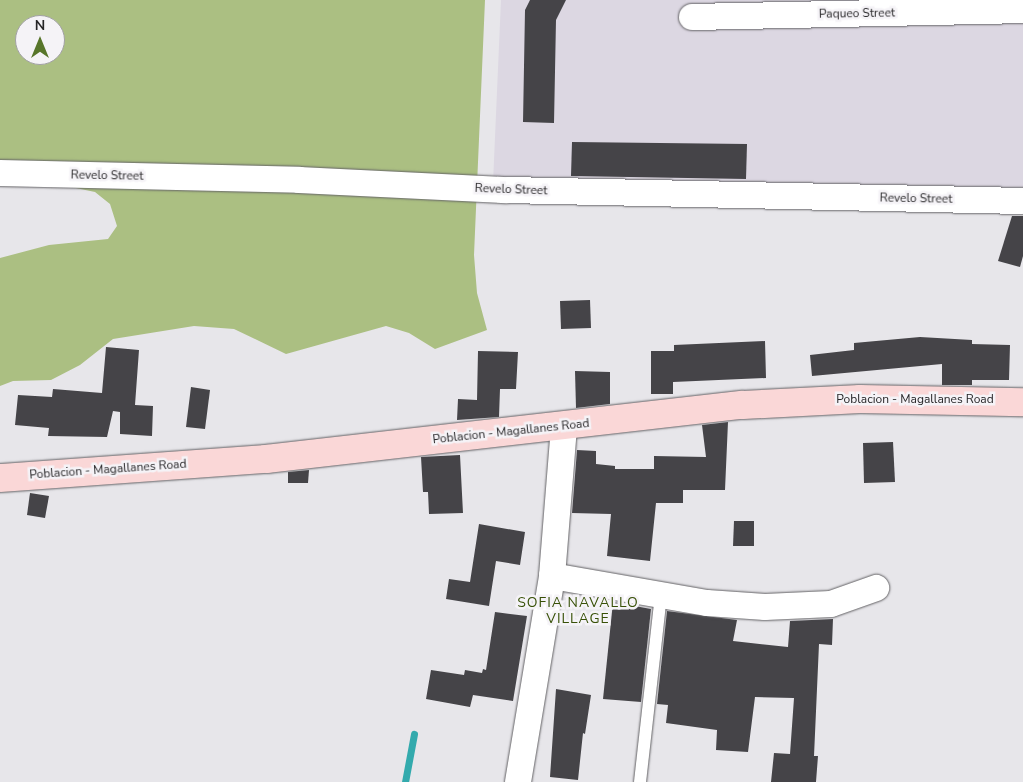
<!DOCTYPE html>
<style>
body{margin:0}
#map{position:relative;width:1023px;height:782px;overflow:hidden;background:#e7e6ea;font-family:"Nunito Sans",sans-serif}
div>[style]{position:absolute}
[style*='--x']{left:calc(var(--x)*1px);top:calc(var(--y)*1px);width:calc(var(--w)*1px);rotate:calc(var(--a)*1deg)}
.built>*{inset:0;background:#dcd7e2}
.green>*{inset:0;background:#abbf82}
.stream>*{height:7px;margin:-3.5px;padding:0 3.5px;transform-origin:3.5px;border-radius:3.5px;background:#33aaad}
.building>*{inset:0;background:#454448}
.roads{filter:drop-shadow(0 0 1px #636265) drop-shadow(0 0 1px #636265)}
.lane>*{height:12px;margin:-6px;padding:0 6px;transform-origin:6px;border-radius:6px;background:#fff}
.street>*{height:26px;margin:-13px;padding:0 13px;transform-origin:13px;border-radius:13px;background:#fff}
.secondary>*{height:28px;margin:-14px;padding:0 14px;transform-origin:14px;border-radius:14px;background:#fad7d7}
span{translate:-50% -50%;white-space:nowrap;text-align:center;line-height:1.15;-webkit-text-stroke:5px #f5f3f7;paint-order:stroke}
.street-label{font-size:12px;color:#262527}
.neighbourhood-label{font-size:14px;color:#385107;letter-spacing:1px}
.north{position:absolute;left:15px;top:15px;width:50px;height:50px;box-sizing:border-box;background:#f5f3f7;border:1px solid #a2a1a4;border-radius:50%;rotate:0deg;font-size:14px;font-weight:700;line-height:20px;text-align:center;color:#262527}
.north::after{content:'';display:block;margin:auto;width:18px;height:22px;background:#58762b;clip-path:polygon(50% 0,100% 100%,50% 72%,0 100%)}
</style>
<div id="map">
<div class="built">
<div style="clip-path:polygon(501px 0,1023px 0,1023px 191px,493px 183px)"></div>
</div>
<div class="green">
<div style="clip-path:polygon(evenodd,0 0,485px 0,474px 255px,477px 293px,487px 330px,435px 349px,409px 333px,386px 326px,286px 354px,234px 329px,194px 326px,113px 339px,80px 365px,51px 380px,13px 381px,0 386px,0 258px,49px 245px,108px 239px,117px 226px,110px 204px,95px 192px,47px 182px,0 182px,0 0,25px 25px,55px 25px,55px 55px,25px 55px,25px 25px)"></div>
</div>
<div class="stream">
<div style="--x:405;--y:782;--w:49;--a:-79.4"></div>
</div>
<div class="building">
<div style="clip-path:polygon(530px 0,566px 0,556px 20px,554px 123px,523px 122px,525px 10px)"></div>
<div style="clip-path:polygon(572px 142px,747px 144px,746px 179px,571px 176px)"></div>
<div style="clip-path:polygon(1012px 216px,1023px 216px,1023px 256px,1020px 267px,998px 261px)"></div>
<div style="clip-path:polygon(590px 300px,591px 328px,561px 329px,560px 301px)"></div>
<div style="clip-path:polygon(920px 337px,972px 340px,972px 344px,1010px 345px,1009px 380px,972px 380px,972px 385px,942px 385px,942px 364px,812px 376px,810px 355px,854px 350px,854px 343px)"></div>
<div style="clip-path:polygon(765px 341px,766px 378px,673px 382px,673px 394px,651px 394px,651px 351px,674px 351px,674px 345px)"></div>
<div style="clip-path:polygon(106px 347px,139px 350px,135px 405px,153px 406px,152px 436px,120px 434px,120px 412px,113px 411px,107px 437px,48px 436px,49px 428px,15px 425px,18px 395px,52px 397px,53px 389px,102px 393px)"></div>
<div style="clip-path:polygon(478px 351px,518px 352px,516px 389px,500px 389px,499px 417px,457px 420px,458px 399px,477px 400px)"></div>
<div style="clip-path:polygon(575px 371px,610px 372px,610px 404px,576px 408px)"></div>
<div style="clip-path:polygon(191px 387px,210px 390px,205px 429px,186px 427px)"></div>
<div style="clip-path:polygon(728px 422px,725px 490px,683px 490px,683px 503px,656px 503px,650px 561px,607px 556px,611px 514px,572px 513px,577px 450px,596px 451px,596px 464px,615px 466px,615px 469px,654px 469px,654px 456px,706px 457px,702px 425px)"></div>
<div style="clip-path:polygon(893px 442px,895px 482px,864px 483px,863px 443px)"></div>
<div style="clip-path:polygon(460px 455px,463px 513px,429px 514px,428px 492px,423px 492px,421px 457px)"></div>
<div style="clip-path:polygon(309px 470px,308px 483px,288px 483px,288px 472px)"></div>
<div style="clip-path:polygon(30px 493px,49px 496px,45px 518px,27px 515px)"></div>
<div style="clip-path:polygon(734px 521px,754px 521px,754px 546px,733px 546px)"></div>
<div style="clip-path:polygon(479px 524px,525px 532px,520px 565px,496px 561px,489px 606px,446px 599px,449px 579px,470px 582px)"></div>
<div style="clip-path:polygon(613px 602px,651px 609px,641px 702px,603px 699px)"></div>
<div style="clip-path:polygon(667px 611px,737px 620px,733px 641px,788px 647px,790px 621px,833px 619px,832px 645px,819px 644px,814px 756px,818px 756px,816px 782px,771px 782px,774px 753px,790px 754px,794px 698px,755px 697px,748px 752px,716px 750px,717px 730px,666px 723px,668px 705px,657px 704px)"></div>
<div style="clip-path:polygon(495px 612px,527px 616px,513px 701px,473px 695px,470px 707px,426px 699px,431px 670px,464px 675px,465px 670px,482px 673px,483px 669px,486px 670px)"></div>
<div style="clip-path:polygon(556px 689px,591px 695px,585px 734px,583px 733px,578px 780px,550px 777px)"></div>
</div>
<div class="roads">
<div class="lane">
<div style="--x:640;--y:782;--w:188;--a:-83.6"></div>
</div>
<div class="street">
<div style="--x:692;--y:17;--w:331;--a:-1.2"></div>
<div style="--x:0;--y:173;--w:299;--a:1.3"></div>
<div style="--x:299;--y:180;--w:208;--a:2.8"></div>
<div style="--x:507;--y:190;--w:516;--a:1.22"></div>
<div style="--x:552;--y:576;--w:157;--a:9.9"></div>
<div style="--x:707;--y:603;--w:58;--a:3.9"></div>
<div style="--x:765;--y:607;--w:66;--a:-2.6"></div>
<div style="--x:831;--y:604;--w:48;--a:-19.6"></div>
<div style="--x:518;--y:782;--w:209;--a:-80.6"></div>
<div style="--x:552;--y:576;--w:150;--a:-85.4"></div>
</div>
<div class="secondary">
<div style="--x:0;--y:478;--w:267;--a:-4.1"></div>
<div style="--x:266;--y:459;--w:480;--a:-6.5"></div>
<div style="--x:743;--y:405;--w:117;--a:-2.9"></div>
<div style="--x:860;--y:399;--w:163;--a:1.1"></div>
</div>
</div>
<div class="street-label">
<span style="left:857px;top:14px;rotate:-1deg">Paqueo Street</span>
<span style="left:107px;top:176px;rotate:1deg">Revelo Street</span>
<span style="left:511px;top:190px;rotate:2deg">Revelo Street</span>
<span style="left:916px;top:199px;rotate:1deg">Revelo Street</span>
<span style="left:915px;top:400px">Poblacion - Magallanes Road</span>
<span style="left:511px;top:432px;rotate:-6deg">Poblacion - Magallanes Road</span>
<span style="left:108px;top:470px;rotate:-4deg">Poblacion - Magallanes Road</span>
</div>
<div class="neighbourhood-label">
<span style="left:578px;top:611px">SOFIA NAVALLO<br>VILLAGE</span>
</div>
<div class="north">N</div>
</div>
